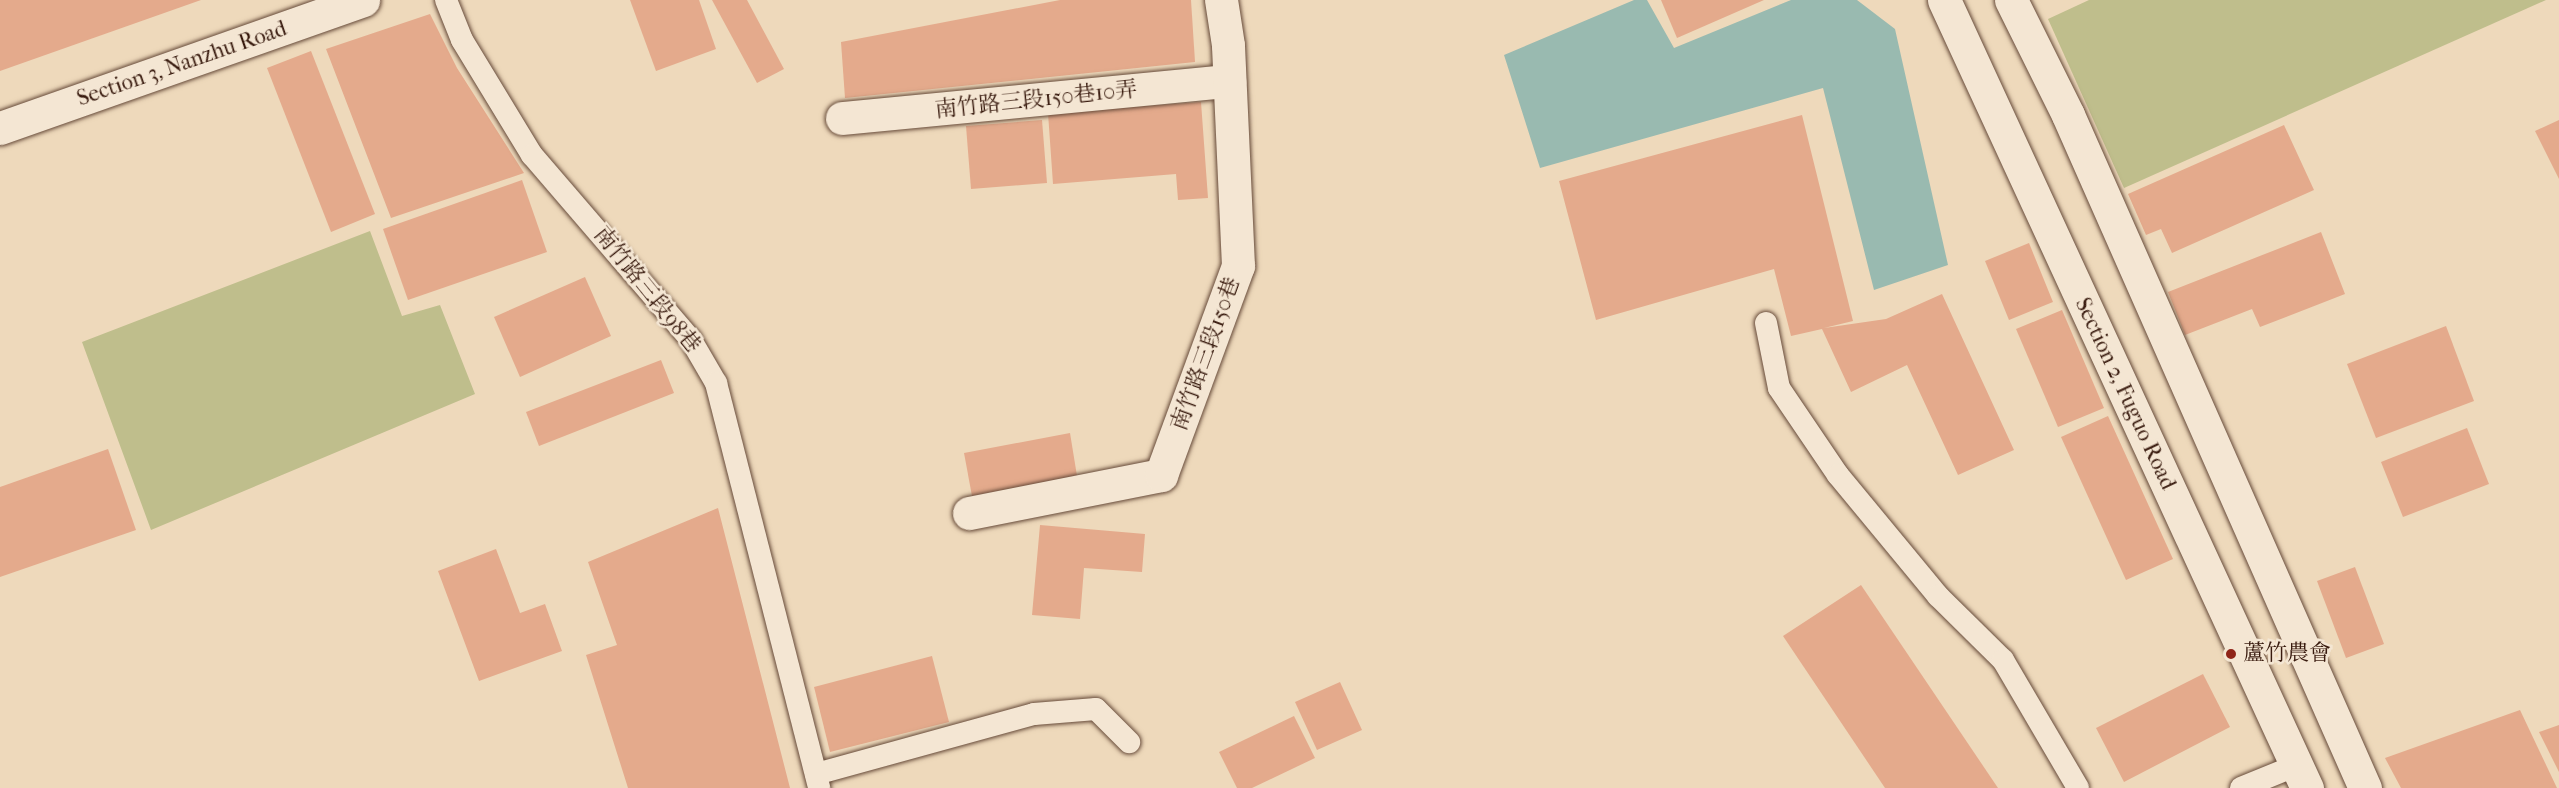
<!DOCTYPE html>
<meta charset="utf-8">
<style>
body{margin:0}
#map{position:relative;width:2559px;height:788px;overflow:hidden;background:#eed9bb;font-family:"IM FELL French Canon","Noto Serif TC",serif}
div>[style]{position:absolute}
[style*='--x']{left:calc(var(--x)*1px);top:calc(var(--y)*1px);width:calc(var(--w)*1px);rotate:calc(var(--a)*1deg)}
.green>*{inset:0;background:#bfbe8c}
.water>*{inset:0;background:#99bab0}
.building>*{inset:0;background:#e4aa8c}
.roads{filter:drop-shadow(0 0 2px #664a39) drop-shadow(0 0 2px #664a39)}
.service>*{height:22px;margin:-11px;padding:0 11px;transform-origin:11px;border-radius:11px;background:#f4e6d3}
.minor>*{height:33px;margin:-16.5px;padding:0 16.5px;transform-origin:16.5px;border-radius:16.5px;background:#f4e6d3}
.tertiary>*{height:33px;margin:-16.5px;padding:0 16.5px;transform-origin:16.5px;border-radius:16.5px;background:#f4e6d3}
.dots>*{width:16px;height:16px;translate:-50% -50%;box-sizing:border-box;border:3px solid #f4e6d3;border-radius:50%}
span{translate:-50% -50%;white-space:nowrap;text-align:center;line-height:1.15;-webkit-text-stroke:5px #f4e6d3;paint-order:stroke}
.street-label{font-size:22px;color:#381a0e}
.poi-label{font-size:22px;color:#381a0e}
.left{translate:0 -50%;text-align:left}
</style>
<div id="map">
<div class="green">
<div style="clip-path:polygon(2089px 0,2546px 0,2124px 188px,2048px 19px)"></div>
<div style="clip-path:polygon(370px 231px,402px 316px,440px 305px,475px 394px,151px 530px,82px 342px)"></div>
</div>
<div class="water">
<div style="clip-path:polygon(1634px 0,1647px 0,1674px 48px,1791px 0,1857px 0,1895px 29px,1948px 265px,1874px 290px,1823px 88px,1540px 168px,1504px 55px)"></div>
</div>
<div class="building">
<div style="clip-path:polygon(0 0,201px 0,0 71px)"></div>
<div style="clip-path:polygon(630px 0,699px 0,716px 49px,656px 71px)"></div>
<div style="clip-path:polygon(712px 0,747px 0,784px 69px,757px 83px)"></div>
<div style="clip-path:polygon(1060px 0,1191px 0,1195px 62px,845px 98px,841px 42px)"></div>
<div style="clip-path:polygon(1661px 0,1764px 0,1677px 38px)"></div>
<div style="clip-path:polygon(430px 14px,457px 68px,524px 173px,391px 218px,326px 49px)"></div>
<div style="clip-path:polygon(311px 51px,375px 214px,331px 232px,267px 68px)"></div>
<div style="clip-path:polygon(1201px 102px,1208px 198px,1178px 200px,1176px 174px,1053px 184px,1048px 113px)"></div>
<div style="clip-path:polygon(1802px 115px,1853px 321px,1824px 328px,1886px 319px,1942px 294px,2014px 450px,1958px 475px,1907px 365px,1851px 392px,1822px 329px,1791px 336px,1774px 269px,1596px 320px,1559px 181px)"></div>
<div style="clip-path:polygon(1042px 120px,1047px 183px,971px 189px,966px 126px)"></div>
<div style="clip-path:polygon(2559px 120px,2559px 179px,2535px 131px)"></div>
<div style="clip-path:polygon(2284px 125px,2314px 190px,2172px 253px,2161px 229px,2146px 235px,2128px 194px)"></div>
<div style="clip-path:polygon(522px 180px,547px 252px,408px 300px,383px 229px)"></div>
<div style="clip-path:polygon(2321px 232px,2345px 294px,2260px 327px,2252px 309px,2185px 335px,2168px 292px)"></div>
<div style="clip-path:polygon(2029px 243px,2053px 302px,2009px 320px,1985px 261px)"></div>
<div style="clip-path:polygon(585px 277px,611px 336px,520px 377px,494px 317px)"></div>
<div style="clip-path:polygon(2062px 310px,2104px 408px,2058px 427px,2016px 329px)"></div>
<div style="clip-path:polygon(2446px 326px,2474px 401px,2376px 438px,2347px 364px)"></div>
<div style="clip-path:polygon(661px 360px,674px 393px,539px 446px,526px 412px)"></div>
<div style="clip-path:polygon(2108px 416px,2173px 559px,2126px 580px,2061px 437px)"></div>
<div style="clip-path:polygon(2467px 428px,2489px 484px,2403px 517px,2381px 462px)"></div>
<div style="clip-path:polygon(1070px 433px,1077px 476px,972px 496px,964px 453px)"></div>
<div style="clip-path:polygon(108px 449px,136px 530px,0 577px,0 487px)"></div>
<div style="clip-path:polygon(718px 508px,790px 788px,628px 788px,586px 655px,617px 645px,588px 562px)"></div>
<div style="clip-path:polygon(1040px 525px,1145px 534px,1142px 572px,1084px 568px,1080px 619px,1032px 615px)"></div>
<div style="clip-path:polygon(496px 549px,520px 613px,545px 604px,562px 651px,479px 681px,438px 571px)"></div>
<div style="clip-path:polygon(2355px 567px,2384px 644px,2346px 658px,2317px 581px)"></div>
<div style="clip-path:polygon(1861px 585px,1998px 788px,1885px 788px,1783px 636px)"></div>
<div style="clip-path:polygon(932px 656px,949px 722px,830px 752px,814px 687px)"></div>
<div style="clip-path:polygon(2203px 674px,2230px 727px,2124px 782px,2096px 728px)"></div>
<div style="clip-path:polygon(1340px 682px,1362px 730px,1317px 750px,1295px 702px)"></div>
<div style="clip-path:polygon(2520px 710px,2557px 788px,2401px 788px,2385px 758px)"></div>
<div style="clip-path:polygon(1294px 716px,1315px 758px,1252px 788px,1237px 788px,1219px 752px)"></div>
<div style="clip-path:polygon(2559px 725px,2559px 772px,2539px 732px)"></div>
</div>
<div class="roads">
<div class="service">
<div style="--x:446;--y:0;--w:43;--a:68.2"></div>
<div style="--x:462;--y:40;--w:135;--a:58.7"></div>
<div style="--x:532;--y:155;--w:244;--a:49.3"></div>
<div style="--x:691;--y:340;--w:50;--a:59.8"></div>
<div style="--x:716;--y:383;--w:418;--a:75.7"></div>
<div style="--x:1766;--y:323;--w:66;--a:78.7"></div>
<div style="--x:1779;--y:388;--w:105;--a:55.9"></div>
<div style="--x:1838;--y:475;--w:157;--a:50.4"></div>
<div style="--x:1938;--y:596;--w:91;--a:44.6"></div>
<div style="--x:2003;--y:660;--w:148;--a:59.6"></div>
<div style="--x:816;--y:774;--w:226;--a:-15.4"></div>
<div style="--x:1034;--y:714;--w:62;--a:-4.6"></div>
<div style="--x:1096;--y:709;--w:47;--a:45"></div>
<div style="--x:2241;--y:788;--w:61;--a:-22.3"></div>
</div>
<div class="minor">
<div style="--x:842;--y:118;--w:389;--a:-5.5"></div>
<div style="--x:969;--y:513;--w:196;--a:-11.2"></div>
<div style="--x:1161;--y:475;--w:223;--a:-69.8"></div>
<div style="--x:1238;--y:266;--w:221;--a:-92.6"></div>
<div style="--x:1228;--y:45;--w:46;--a:-98.8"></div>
</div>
<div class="tertiary">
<div style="--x:1944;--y:0;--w:868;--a:65.27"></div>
<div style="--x:2011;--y:0;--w:128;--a:63.6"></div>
<div style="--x:2068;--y:115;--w:736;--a:66.19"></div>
<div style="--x:0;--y:128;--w:385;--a:-19.4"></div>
</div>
</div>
<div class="dots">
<div style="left:2231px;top:654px;background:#8f2418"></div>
</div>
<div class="street-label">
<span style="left:182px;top:64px;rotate:-19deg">Section 3, Nanzhu Road</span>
<span style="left:1036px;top:100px;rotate:-6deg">南竹路三段150巷10弄</span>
<span style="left:647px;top:290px;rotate:51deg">南竹路三段98巷</span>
<span style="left:1206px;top:354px;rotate:-70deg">南竹路三段150巷</span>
<span style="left:2125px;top:394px;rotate:65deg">Section 2, Fuguo Road</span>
</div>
<div class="poi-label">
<span class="left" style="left:2243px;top:654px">蘆竹農會</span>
</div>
</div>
